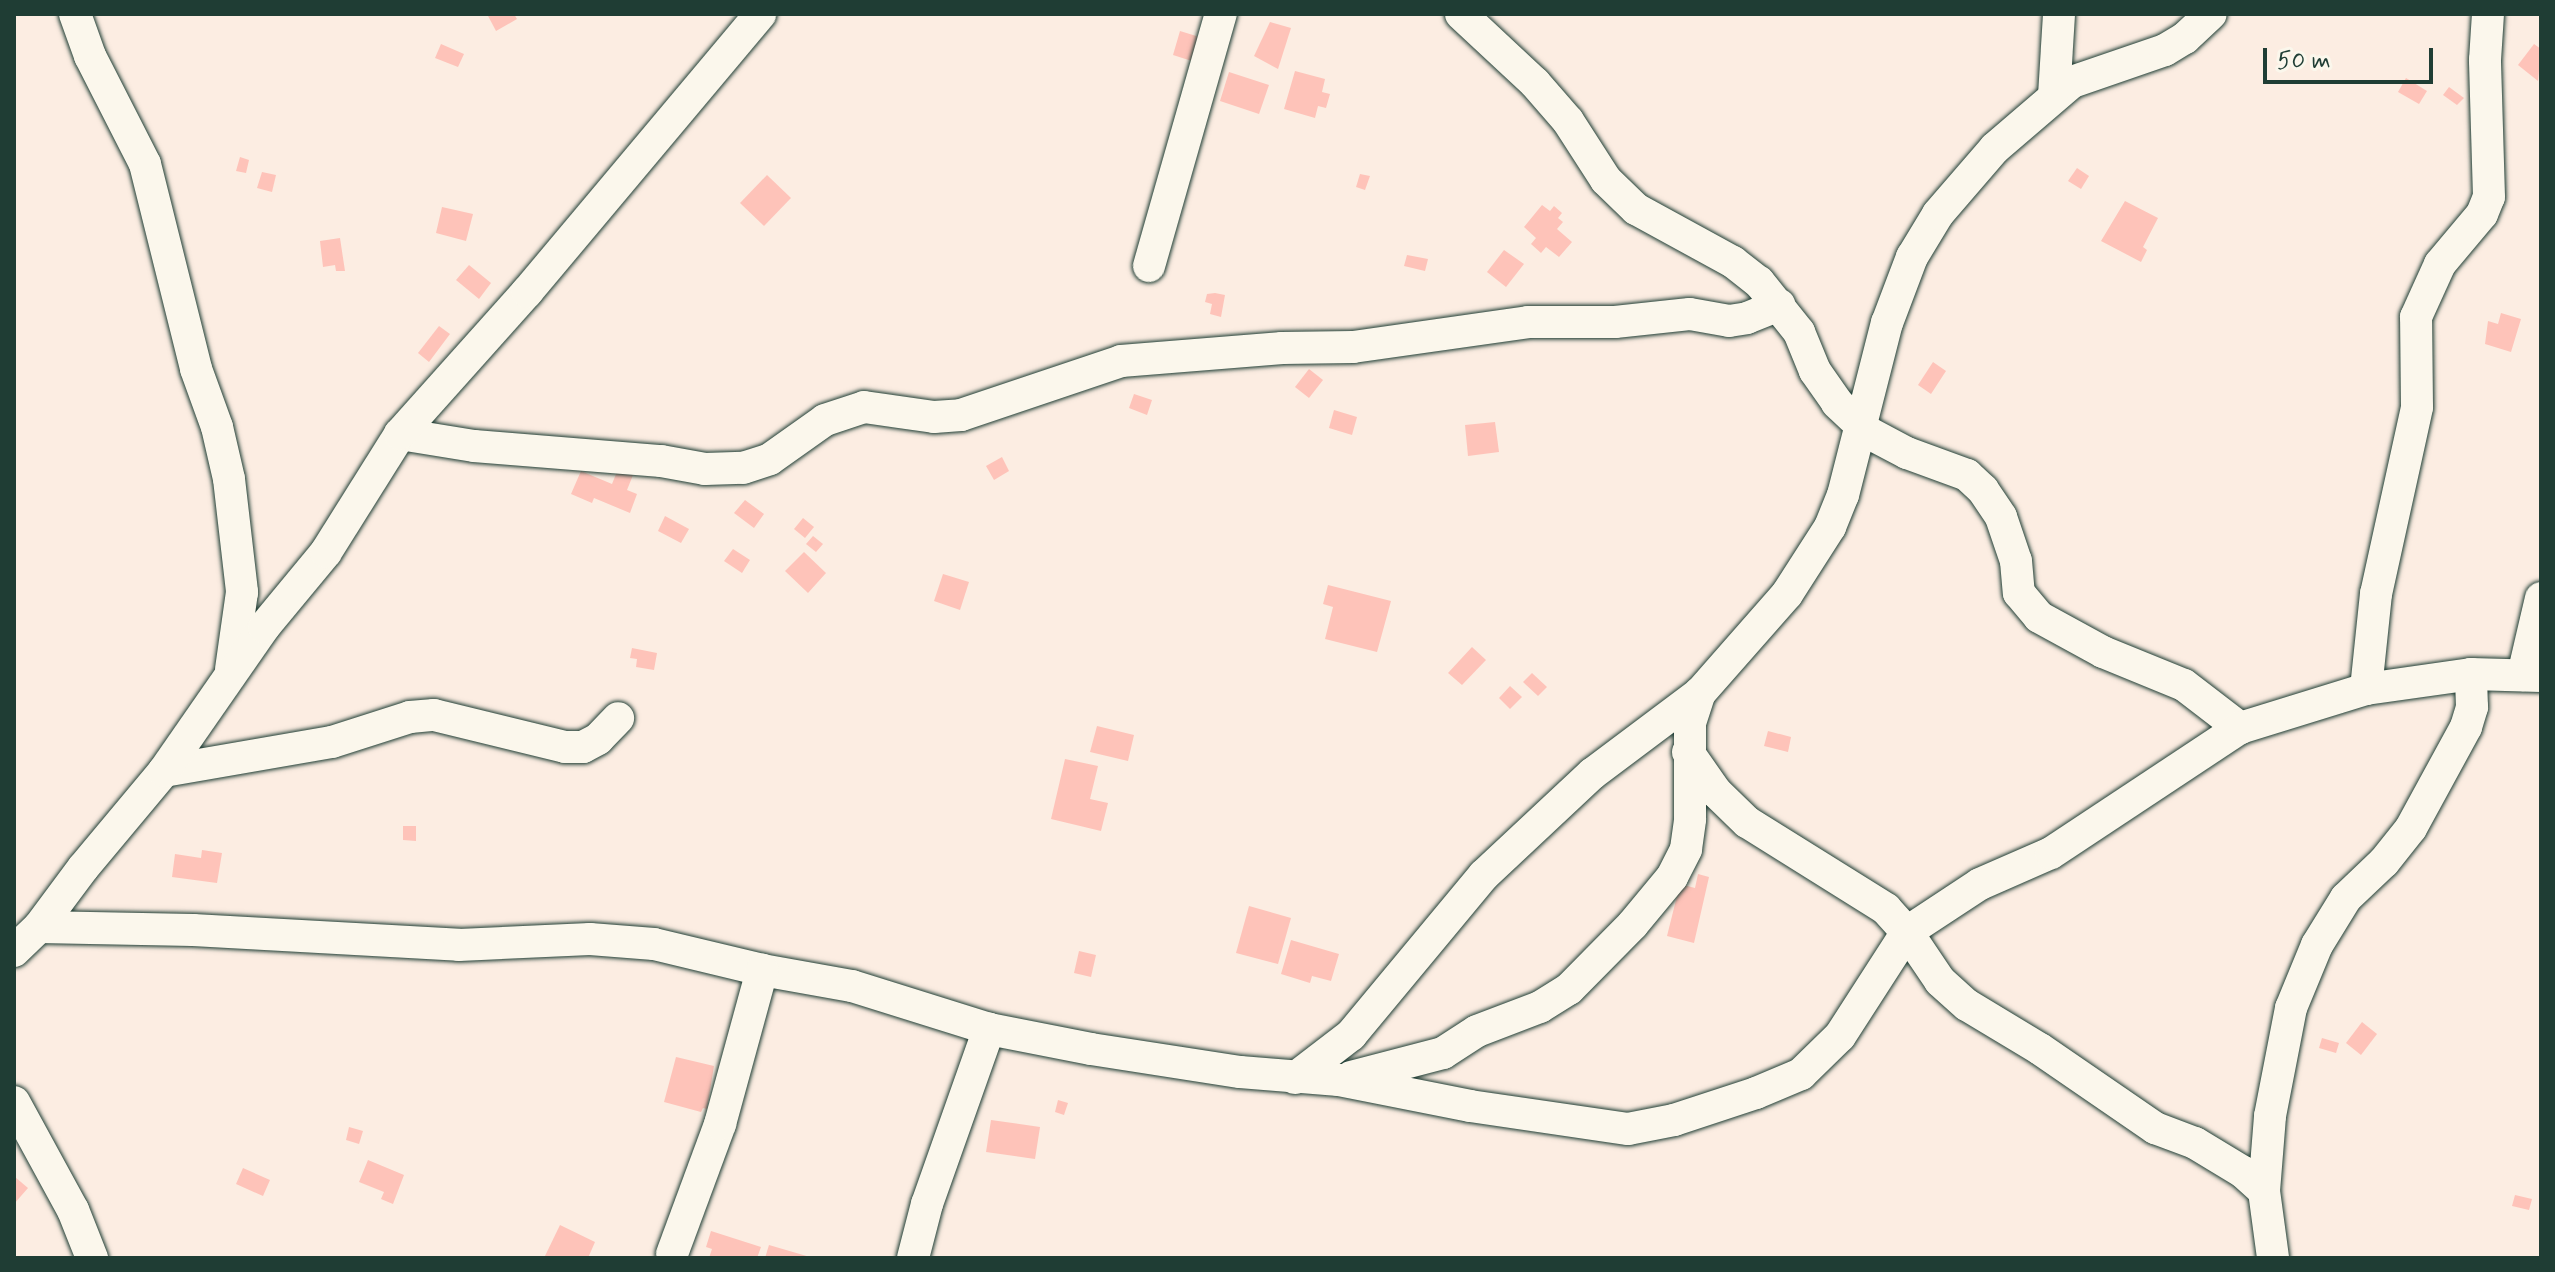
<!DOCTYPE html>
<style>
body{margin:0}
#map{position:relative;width:2555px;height:1272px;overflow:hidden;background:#fcede2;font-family:Mynerve,sans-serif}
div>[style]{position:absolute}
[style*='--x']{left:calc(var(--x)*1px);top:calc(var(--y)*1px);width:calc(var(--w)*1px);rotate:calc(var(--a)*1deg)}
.building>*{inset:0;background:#fec3b9}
.roads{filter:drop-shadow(0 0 2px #1f3d34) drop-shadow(0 0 2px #1f3d34)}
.minor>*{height:32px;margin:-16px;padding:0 16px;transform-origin:16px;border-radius:16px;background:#fbf7ec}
span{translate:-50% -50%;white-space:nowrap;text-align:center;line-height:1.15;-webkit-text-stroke:6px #fbf7ec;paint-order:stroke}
.frame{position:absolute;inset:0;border:16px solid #1f3d34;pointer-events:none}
.scale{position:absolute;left:2263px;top:48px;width:170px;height:36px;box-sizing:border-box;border:4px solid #1f3d34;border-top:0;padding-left:10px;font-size:24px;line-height:28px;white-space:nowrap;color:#1f3d34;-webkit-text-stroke:6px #fbf7ec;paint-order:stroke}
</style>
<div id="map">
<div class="building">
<div style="clip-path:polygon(487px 14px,514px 14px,517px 19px,496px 31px)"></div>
<div style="clip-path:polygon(1270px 22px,1291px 28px,1278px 69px,1254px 56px)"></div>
<div style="clip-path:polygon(1180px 31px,1206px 39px,1198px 63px,1173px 55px)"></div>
<div style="clip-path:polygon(441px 44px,464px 54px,458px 67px,435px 58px)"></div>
<div style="clip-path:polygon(2534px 44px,2541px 49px,2538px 81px,2518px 65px)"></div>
<div style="clip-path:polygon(1295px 71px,1325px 79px,1322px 92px,1330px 94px,1326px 108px,1318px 106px,1315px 118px,1284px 109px)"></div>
<div style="clip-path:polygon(1229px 72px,1269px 85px,1259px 114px,1220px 101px)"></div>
<div style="clip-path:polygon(2406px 78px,2427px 91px,2419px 104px,2398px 92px)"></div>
<div style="clip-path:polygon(2449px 87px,2464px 98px,2457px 105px,2443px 95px)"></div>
<div style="clip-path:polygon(240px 157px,249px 160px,246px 173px,236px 171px)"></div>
<div style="clip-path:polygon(2077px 168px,2089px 176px,2081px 189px,2068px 181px)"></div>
<div style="clip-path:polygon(262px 172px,276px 175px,272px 192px,257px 188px)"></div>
<div style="clip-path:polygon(1360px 174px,1370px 176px,1365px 190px,1356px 187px)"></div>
<div style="clip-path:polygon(767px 175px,791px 198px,764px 226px,740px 203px)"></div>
<div style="clip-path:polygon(2125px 201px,2158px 218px,2143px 247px,2147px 250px,2141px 262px,2101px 241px)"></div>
<div style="clip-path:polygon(1542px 205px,1550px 211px,1554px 206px,1562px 213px,1558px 218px,1563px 222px,1557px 229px,1572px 242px,1559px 257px,1546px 247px,1541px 253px,1531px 244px,1536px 238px,1524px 227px)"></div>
<div style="clip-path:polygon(442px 207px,473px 214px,466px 241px,436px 233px)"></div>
<div style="clip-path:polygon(340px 238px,345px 271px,336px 271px,335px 265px,323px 267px,320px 241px)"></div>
<div style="clip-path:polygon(1504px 250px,1524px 264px,1506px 287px,1487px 272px)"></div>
<div style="clip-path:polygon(1407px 255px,1428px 259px,1425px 271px,1404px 266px)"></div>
<div style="clip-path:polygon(469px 265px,491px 283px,479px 299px,456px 280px)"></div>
<div style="clip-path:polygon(1215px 293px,1225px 295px,1221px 317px,1210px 314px,1212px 304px,1205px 302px,1207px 294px)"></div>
<div style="clip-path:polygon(2501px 313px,2521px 319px,2511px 352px,2485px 344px,2488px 321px,2498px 324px)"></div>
<div style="clip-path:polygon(439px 326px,450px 334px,429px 362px,418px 353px)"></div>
<div style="clip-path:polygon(1933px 362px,1946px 371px,1931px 394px,1918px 385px)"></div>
<div style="clip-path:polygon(1309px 369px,1323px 380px,1309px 398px,1295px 387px)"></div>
<div style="clip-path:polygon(1134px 394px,1152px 400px,1147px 415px,1129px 408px)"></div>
<div style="clip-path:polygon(1334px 410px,1357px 417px,1352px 435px,1329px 428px)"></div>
<div style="clip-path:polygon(1495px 422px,1499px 452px,1468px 456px,1465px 425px)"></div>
<div style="clip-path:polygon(1002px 457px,1009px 471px,994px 480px,986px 466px)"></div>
<div style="clip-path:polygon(618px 469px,633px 475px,627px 490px,637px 494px,630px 513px,594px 498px,592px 503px,571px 494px,581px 471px,612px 484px)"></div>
<div style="clip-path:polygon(745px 500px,764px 514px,754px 528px,734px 513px)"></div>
<div style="clip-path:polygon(665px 516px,689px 529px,681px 543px,658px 531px)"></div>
<div style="clip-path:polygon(803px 518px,814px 527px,805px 538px,794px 529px)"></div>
<div style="clip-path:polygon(813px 536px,823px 544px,816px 552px,806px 544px)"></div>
<div style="clip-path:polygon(733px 549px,750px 560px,742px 573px,724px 561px)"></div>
<div style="clip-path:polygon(804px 552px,826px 573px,808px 593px,785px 571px)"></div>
<div style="clip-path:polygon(943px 574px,969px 582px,960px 610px,934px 601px)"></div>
<div style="clip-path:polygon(1328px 585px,1391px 601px,1377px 652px,1325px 639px,1333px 607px,1323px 604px)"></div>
<div style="clip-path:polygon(1472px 647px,1486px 660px,1462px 685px,1448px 673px)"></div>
<div style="clip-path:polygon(632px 648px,657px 653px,654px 670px,636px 667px,637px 659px,630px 658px)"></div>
<div style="clip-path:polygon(1532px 673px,1547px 687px,1538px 696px,1523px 682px)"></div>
<div style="clip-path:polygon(1510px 686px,1522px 697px,1510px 709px,1499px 698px)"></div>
<div style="clip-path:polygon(1097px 726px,1134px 735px,1128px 761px,1090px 752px)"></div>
<div style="clip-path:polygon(1768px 731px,1791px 737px,1788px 752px,1764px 746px)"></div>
<div style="clip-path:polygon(1065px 759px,1098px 766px,1090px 799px,1108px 803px,1101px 831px,1051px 819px)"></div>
<div style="clip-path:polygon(403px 826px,416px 826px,416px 841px,403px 840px)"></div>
<div style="clip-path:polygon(202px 850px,222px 853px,217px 883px,172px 877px,175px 854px,201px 858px)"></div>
<div style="clip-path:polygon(1698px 874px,1709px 877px,1694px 943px,1667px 936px,1680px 884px,1695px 888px)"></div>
<div style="clip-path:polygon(1249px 906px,1291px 918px,1278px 964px,1236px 953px)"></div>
<div style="clip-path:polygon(1291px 940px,1339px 954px,1331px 981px,1312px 976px,1310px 983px,1281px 974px)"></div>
<div style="clip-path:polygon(1079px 951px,1096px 955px,1091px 977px,1074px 973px)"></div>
<div style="clip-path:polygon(2362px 1022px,2377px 1034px,2361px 1055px,2346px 1043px)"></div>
<div style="clip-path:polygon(2322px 1038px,2339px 1043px,2336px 1053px,2319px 1048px)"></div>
<div style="clip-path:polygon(676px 1057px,714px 1066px,707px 1109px,703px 1108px,701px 1112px,664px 1102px)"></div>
<div style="clip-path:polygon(1058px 1100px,1068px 1103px,1064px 1115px,1055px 1112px)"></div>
<div style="clip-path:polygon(991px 1120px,1040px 1127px,1035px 1159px,986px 1152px)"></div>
<div style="clip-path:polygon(349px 1127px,363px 1131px,359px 1144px,346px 1140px)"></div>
<div style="clip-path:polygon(368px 1160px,404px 1175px,393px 1204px,381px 1199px,384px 1192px,359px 1182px)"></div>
<div style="clip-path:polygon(243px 1168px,270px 1180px,263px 1196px,236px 1184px)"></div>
<div style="clip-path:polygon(15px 1177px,28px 1188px,14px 1204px,14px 1179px)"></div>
<div style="clip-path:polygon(2515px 1195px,2532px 1199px,2529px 1210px,2512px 1206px)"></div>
<div style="clip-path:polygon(560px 1225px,595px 1242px,588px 1258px,544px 1258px)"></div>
<div style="clip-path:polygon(711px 1231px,761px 1247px,757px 1258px,709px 1258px,712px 1249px,706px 1247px)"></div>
<div style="clip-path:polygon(769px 1245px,810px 1257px,810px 1258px,765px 1258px)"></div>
</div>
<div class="roads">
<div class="minor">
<div style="--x:75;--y:14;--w:45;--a:70.3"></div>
<div style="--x:90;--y:56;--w:121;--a:63"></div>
<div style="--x:145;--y:164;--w:211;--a:76"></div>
<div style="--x:196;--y:369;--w:62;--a:70.1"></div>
<div style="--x:217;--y:427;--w:53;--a:77"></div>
<div style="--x:229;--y:479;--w:114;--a:83.4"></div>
<div style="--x:242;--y:592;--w:78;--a:98.1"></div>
<div style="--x:1461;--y:14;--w:101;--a:43"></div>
<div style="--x:1535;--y:83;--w:50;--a:49"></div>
<div style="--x:1568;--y:121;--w:70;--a:57.2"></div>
<div style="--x:1606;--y:180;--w:42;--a:44"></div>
<div style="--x:1636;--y:209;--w:111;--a:28.7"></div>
<div style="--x:1733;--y:262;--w:33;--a:38"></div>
<div style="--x:1759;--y:282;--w:64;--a:51.3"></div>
<div style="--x:1799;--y:332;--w:42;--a:67.7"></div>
<div style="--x:1815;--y:371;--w:39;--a:55"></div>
<div style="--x:1837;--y:403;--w:44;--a:43.2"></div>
<div style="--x:1869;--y:433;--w:43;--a:27.8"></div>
<div style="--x:1907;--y:453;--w:64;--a:20.1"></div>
<div style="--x:1967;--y:475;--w:22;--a:43"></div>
<div style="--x:1983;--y:490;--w:32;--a:56"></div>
<div style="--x:2001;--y:517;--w:46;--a:71.2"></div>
<div style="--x:2016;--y:561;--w:32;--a:85"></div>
<div style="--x:2019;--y:593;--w:31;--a:50"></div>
<div style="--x:2039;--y:617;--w:73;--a:28.7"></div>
<div style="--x:2103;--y:652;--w:87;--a:22.2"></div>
<div style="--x:2184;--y:685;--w:71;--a:37.5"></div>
<div style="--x:2054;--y:96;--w:82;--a:-86.5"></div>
<div style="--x:1149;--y:266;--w:262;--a:-74.1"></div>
<div style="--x:400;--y:434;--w:75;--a:9.2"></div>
<div style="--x:474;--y:446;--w:188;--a:4.6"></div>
<div style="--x:661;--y:461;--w:45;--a:10.3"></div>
<div style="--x:705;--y:469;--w:38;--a:-2"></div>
<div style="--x:743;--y:468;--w:28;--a:-18"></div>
<div style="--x:770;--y:459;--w:67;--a:-35.3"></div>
<div style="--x:825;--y:420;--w:41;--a:-18.4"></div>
<div style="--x:864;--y:407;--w:71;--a:8.1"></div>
<div style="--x:934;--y:417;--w:27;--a:-4"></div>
<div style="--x:961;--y:415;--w:169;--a:-18.6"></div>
<div style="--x:1121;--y:361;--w:162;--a:-4.6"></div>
<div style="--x:1282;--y:348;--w:71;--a:-0.8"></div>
<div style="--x:1353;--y:347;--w:177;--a:-8.1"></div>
<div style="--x:1528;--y:322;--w:87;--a:0"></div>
<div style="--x:1615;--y:322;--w:75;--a:-6.1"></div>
<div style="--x:1690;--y:314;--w:40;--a:10"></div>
<div style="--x:1729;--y:321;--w:18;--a:-9"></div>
<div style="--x:1747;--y:318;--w:35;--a:-22"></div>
<div style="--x:2523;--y:675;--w:79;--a:-76.8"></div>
<div style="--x:2366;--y:689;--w:96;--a:-84"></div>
<div style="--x:2376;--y:594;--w:191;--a:-77.6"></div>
<div style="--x:2417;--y:407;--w:90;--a:-90.6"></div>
<div style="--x:2416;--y:317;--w:58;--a:-65.6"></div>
<div style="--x:2440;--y:264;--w:65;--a:-50"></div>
<div style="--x:2482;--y:214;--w:18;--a:-68"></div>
<div style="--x:2489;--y:197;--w:137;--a:-91.7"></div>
<div style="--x:2485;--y:60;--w:46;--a:-86.3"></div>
<div style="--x:1688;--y:752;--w:49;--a:55"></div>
<div style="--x:1716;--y:792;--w:43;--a:44.1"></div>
<div style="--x:1747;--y:822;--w:164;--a:32"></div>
<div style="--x:1886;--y:909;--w:31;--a:48"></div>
<div style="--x:1907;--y:932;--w:59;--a:56"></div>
<div style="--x:1940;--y:981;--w:36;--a:42"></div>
<div style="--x:1967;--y:1005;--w:85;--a:31.1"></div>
<div style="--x:2040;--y:1049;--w:140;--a:34.5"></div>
<div style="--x:2155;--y:1128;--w:43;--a:20.6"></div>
<div style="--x:2195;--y:1143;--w:56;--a:31.1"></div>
<div style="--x:2243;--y:1172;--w:28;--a:42"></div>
<div style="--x:2264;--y:1191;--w:68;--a:82.3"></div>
<div style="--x:164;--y:771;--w:170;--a:-9.8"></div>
<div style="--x:332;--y:742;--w:82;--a:-17.8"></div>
<div style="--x:410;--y:717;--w:24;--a:-5"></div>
<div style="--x:434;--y:715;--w:135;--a:13.7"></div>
<div style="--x:565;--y:747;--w:18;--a:0"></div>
<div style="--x:583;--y:747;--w:17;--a:-28"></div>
<div style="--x:598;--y:739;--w:29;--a:-46"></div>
<div style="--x:39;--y:927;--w:154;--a:1.1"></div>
<div style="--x:193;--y:930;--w:266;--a:3.2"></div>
<div style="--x:459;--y:945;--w:131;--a:-2.6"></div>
<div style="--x:590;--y:939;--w:64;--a:4.5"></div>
<div style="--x:654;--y:944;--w:111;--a:13.5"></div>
<div style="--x:762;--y:970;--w:91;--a:10.1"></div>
<div style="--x:852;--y:986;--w:144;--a:17.4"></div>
<div style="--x:989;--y:1029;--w:104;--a:11.1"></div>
<div style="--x:1091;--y:1049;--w:151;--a:8.8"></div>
<div style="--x:1240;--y:1072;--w:99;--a:4.6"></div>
<div style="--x:1339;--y:1080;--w:134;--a:11.2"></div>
<div style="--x:1470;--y:1106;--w:160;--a:8.3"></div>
<div style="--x:1628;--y:1129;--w:47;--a:-11.1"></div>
<div style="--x:1674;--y:1120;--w:86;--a:-18.2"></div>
<div style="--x:1756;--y:1093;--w:49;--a:-22.9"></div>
<div style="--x:1801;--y:1074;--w:54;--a:-44.3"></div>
<div style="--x:1840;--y:1036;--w:124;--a:-57.2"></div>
<div style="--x:1907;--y:932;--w:87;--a:-33.3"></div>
<div style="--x:1980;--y:884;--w:77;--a:-23.6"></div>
<div style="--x:2051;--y:853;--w:227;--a:-33.5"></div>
<div style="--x:2240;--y:728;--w:132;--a:-17.2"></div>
<div style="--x:2366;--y:689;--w:106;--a:-8.1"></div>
<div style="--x:2471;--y:674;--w:70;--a:1.6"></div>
<div style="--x:14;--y:951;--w:35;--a:-44"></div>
<div style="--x:39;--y:927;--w:74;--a:-53.3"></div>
<div style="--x:83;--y:868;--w:126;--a:-50.1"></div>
<div style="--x:164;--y:771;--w:175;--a:-55.2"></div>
<div style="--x:264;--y:627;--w:97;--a:-50.4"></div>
<div style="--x:326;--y:552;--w:139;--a:-57.9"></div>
<div style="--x:400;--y:434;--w:191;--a:-48.2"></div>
<div style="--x:527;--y:292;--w:363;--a:-50"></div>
<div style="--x:1351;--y:1077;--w:95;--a:-14.6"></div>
<div style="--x:1443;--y:1053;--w:40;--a:-32.9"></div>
<div style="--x:1477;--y:1031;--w:67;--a:-20.9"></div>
<div style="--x:1540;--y:1007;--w:34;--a:-32"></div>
<div style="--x:1569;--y:989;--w:91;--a:-45.4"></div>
<div style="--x:1633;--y:924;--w:61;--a:-50.3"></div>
<div style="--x:1672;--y:877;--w:31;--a:-63"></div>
<div style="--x:1686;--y:849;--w:30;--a:-82"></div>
<div style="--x:1690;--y:819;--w:96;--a:-90"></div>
<div style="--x:1690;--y:723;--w:32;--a:-72"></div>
<div style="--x:1700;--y:693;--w:132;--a:-48.7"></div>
<div style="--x:1787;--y:594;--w:80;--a:-57.3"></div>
<div style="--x:1830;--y:527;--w:35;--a:-68"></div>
<div style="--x:1843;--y:495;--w:178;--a:-75.7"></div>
<div style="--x:1887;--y:323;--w:71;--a:-69.3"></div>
<div style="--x:1912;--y:257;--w:50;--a:-58.8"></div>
<div style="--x:1938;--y:214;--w:87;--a:-49.2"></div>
<div style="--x:1995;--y:148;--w:101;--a:-40.6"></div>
<div style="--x:2072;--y:82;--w:98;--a:-19"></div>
<div style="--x:2165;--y:50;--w:23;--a:-31"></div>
<div style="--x:2185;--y:38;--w:35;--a:-43"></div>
<div style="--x:1295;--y:1078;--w:71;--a:-37.5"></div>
<div style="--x:1351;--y:1035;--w:208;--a:-50.3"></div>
<div style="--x:1484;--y:875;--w:148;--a:-43.1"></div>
<div style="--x:1592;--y:774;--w:135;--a:-36.9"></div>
<div style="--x:14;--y:1102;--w:123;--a:61.4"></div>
<div style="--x:73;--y:1210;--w:52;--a:68.4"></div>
<div style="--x:2264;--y:1191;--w:75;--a:-85.4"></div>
<div style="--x:2270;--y:1116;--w:110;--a:-79"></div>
<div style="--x:2291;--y:1008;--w:68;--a:-67.6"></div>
<div style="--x:2317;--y:945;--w:55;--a:-58.3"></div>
<div style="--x:2346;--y:898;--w:52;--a:-43.5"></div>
<div style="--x:2384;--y:862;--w:43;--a:-51.5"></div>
<div style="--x:2411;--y:828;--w:115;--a:-61.4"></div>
<div style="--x:2466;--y:727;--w:21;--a:-73"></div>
<div style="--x:2472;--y:707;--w:33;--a:-92"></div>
<div style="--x:672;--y:1254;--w:139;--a:-69.7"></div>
<div style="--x:720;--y:1124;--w:160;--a:-74.7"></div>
<div style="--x:913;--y:1258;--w:56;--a:-75.5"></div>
<div style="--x:927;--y:1204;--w:186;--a:-70.5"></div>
</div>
</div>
<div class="frame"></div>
<div class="scale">50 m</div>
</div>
